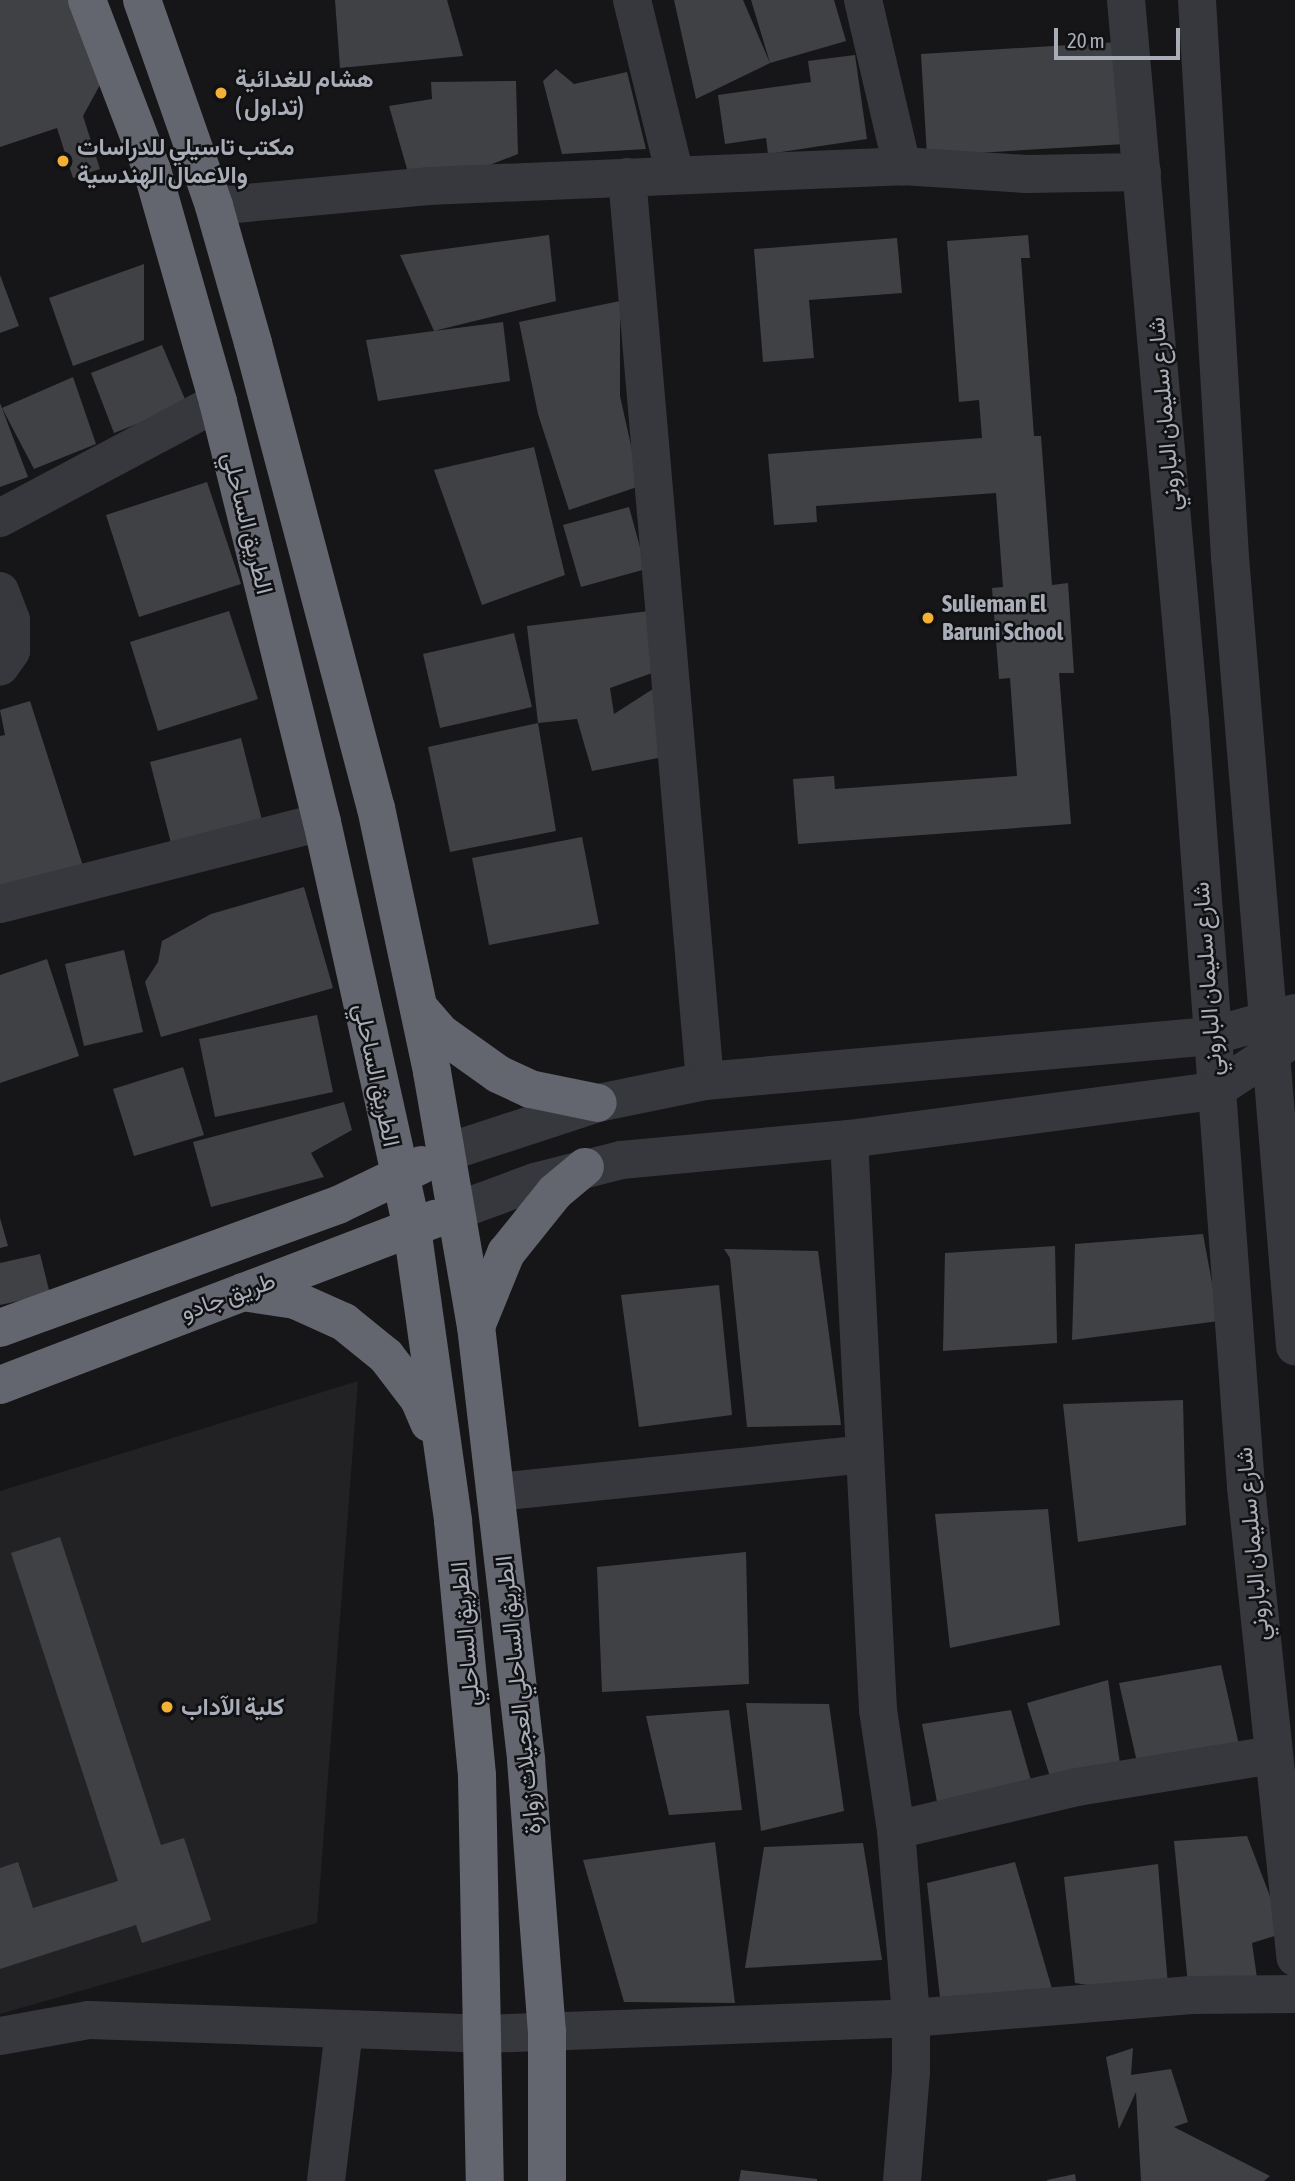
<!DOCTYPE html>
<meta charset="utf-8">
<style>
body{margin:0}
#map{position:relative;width:1295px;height:2181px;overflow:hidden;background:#161618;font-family:"Asap Condensed",Vazirmatn,sans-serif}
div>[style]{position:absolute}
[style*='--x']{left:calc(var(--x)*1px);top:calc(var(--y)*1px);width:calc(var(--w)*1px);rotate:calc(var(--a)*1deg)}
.built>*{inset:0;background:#222225}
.building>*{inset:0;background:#404145}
.minor>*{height:38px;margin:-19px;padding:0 19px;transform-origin:19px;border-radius:19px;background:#37383d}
.highway>*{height:38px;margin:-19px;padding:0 19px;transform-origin:19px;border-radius:19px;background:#63666e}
.dots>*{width:19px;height:19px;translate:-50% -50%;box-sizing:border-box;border:4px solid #111113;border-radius:50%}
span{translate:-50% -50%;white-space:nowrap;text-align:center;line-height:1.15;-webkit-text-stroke:5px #111113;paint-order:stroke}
.poi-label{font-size:24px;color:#a8adb8;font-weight:700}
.left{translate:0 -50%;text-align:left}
.street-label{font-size:24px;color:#a8adb8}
.scale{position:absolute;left:1054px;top:28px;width:126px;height:32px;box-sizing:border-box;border:4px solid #a8adb8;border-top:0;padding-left:9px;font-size:21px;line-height:24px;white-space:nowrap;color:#a8adb8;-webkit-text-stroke:5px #111113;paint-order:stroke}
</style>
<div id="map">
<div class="built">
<div style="clip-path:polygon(358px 1381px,317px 1923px,0 2014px,0 1491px)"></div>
</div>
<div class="building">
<div style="clip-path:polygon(0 0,74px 0,101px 83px,83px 116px,100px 169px,73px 178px,57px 128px,0 147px)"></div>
<div style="clip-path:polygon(335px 0,447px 0,463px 56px,340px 68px)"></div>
<div style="clip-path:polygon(674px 0,743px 0,770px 63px,696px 99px)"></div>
<div style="clip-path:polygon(751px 0,834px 0,846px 41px,770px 63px)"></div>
<div style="clip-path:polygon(1119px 42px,1125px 144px,927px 156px,921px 54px)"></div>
<div style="clip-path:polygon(855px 55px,867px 139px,768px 154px,766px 138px,725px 144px,718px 95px,811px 82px,808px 61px)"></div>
<div style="clip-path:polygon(556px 69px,574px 84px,627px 72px,646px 149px,562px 154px,543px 81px)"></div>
<div style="clip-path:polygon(516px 81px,518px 154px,482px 168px,407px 169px,389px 106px,432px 99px,431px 82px)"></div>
<div style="clip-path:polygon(549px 235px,556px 301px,434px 331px,503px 322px,510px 381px,378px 401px,366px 340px,434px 331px,400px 255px)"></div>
<div style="clip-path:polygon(1028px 235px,1030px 258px,1021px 258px,1034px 436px,1041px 436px,1052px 585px,1068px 583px,1074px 673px,1059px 673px,1071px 824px,798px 844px,793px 779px,834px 776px,835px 789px,1017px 776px,1010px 678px,999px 679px,992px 588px,1003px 587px,996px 493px,816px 506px,817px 522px,774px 525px,768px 454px,982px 438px,979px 400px,959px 402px,947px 241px)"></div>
<div style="clip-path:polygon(897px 238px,902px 293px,809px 300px,814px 358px,763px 362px,754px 249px)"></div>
<div style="clip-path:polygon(144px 264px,144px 340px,73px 366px,49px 298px)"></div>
<div style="clip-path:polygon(0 275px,19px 326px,0 333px)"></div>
<div style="clip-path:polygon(620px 301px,620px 396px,640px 486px,569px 510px,538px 414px,519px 322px)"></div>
<div style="clip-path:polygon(162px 345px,187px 404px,114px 433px,91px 373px)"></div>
<div style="clip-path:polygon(73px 377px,96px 444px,34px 469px,2px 408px)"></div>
<div style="clip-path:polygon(0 403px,28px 477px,0 487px)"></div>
<div style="clip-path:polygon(534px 447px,565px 575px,482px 605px,434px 470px)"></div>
<div style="clip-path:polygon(207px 482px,241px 584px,139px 617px,106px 515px)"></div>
<div style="clip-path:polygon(629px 507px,646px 569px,581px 587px,563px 525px)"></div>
<div style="clip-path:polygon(229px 611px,258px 699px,158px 731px,130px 642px)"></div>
<div style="clip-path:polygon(649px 611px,655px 672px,610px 688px,614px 714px,656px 687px,658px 758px,592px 771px,577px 719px,538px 723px,556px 831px,450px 852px,428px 747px,538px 723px,527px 626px)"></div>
<div style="clip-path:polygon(514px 633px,532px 707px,440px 728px,423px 654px)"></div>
<div style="clip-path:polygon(30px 701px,83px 866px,0 891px,0 736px,5px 735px,0 710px)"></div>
<div style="clip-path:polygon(241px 738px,263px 824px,172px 847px,150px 762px)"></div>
<div style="clip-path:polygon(582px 837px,599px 924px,489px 945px,472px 858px)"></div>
<div style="clip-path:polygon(304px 887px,333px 988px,161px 1037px,145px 982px,158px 962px,162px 941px,211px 914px)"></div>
<div style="clip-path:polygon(124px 950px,143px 1032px,84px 1046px,65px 964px)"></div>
<div style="clip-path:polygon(47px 959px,79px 1056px,0 1083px,0 975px)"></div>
<div style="clip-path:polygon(317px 1015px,333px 1092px,215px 1117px,199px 1039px)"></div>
<div style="clip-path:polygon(183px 1067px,204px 1135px,134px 1156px,113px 1089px)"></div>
<div style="clip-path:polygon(344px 1102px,352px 1130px,311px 1153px,324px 1177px,211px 1207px,193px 1142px)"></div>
<div style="clip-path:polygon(0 1218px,8px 1246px,0 1248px)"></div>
<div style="clip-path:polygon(1203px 1234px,1219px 1321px,1072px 1340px,1075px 1244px)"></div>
<div style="clip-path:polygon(1055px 1246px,1057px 1343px,943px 1351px,945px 1253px)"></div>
<div style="clip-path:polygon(724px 1249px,818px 1251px,841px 1425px,747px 1427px,730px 1258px)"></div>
<div style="clip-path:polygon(40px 1254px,50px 1294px,0 1305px,0 1263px)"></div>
<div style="clip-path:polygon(719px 1285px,732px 1415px,639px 1427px,621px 1295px)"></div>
<div style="clip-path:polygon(1183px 1400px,1186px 1525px,1078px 1542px,1063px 1404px)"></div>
<div style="clip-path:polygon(1048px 1509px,1060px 1625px,950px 1648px,935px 1514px)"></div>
<div style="clip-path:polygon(60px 1537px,161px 1845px,184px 1838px,211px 1920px,142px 1943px,136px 1925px,0 1969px,0 1868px,18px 1862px,33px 1908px,118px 1881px,11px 1553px)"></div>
<div style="clip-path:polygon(746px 1552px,749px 1684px,602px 1692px,597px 1567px)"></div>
<div style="clip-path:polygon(1221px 1665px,1239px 1745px,1137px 1762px,1119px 1683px)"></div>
<div style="clip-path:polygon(1108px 1680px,1120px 1764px,1051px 1780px,1027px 1703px)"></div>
<div style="clip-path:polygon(746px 1703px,829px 1704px,844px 1811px,761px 1831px)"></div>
<div style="clip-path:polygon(729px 1710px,742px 1810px,669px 1815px,646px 1716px)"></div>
<div style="clip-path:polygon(1011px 1710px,1032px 1784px,938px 1807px,922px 1724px)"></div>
<div style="clip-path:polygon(1247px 1836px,1284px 1933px,1252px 1943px,1257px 1978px,1188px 1985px,1174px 1841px)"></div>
<div style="clip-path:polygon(715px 1842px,735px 2003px,624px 2002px,583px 1860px)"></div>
<div style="clip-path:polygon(863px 1843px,882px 1960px,745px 1968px,764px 1847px)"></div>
<div style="clip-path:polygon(1015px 1862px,1055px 1999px,941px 2006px,927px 1883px)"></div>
<div style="clip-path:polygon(1158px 1864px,1169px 1998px,1075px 1983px,1064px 1877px)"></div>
<div style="clip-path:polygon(1133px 2048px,1131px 2075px,1171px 2069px,1188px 2122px,1174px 2127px,1270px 2176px,1264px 2181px,1141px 2181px,1136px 2092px,1119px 2129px,1106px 2057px)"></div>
<div style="clip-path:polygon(741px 2170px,817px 2179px,817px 2181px,739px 2181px)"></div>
<div style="clip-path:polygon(1075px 2174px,1076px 2181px,1047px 2181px,1047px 2180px)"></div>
</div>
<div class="minor">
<div style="--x:632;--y:0;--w:180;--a:76.2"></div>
<div style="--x:863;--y:0;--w:171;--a:76.8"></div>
<div style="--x:1126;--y:0;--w:725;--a:84.93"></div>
<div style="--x:1190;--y:722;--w:767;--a:85.81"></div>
<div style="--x:1246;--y:1487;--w:473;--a:84"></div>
<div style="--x:1197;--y:0;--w:558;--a:86.61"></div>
<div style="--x:1230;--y:557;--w:792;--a:85.29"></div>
<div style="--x:627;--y:177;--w:907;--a:85.07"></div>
<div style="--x:214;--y:206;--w:215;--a:-5.3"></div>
<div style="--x:428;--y:186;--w:474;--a:-2.4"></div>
<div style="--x:902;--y:166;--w:125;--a:3.7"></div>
<div style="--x:1027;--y:174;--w:115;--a:-1"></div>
<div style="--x:0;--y:518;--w:247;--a:-28"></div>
<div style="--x:0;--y:591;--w:31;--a:69"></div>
<div style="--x:11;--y:620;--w:31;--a:90"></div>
<div style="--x:11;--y:651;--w:19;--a:125"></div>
<div style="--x:0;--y:904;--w:332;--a:-14.3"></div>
<div style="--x:849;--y:1139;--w:572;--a:87.09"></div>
<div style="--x:878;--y:1710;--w:121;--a:81.5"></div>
<div style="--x:896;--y:1830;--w:189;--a:85.4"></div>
<div style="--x:911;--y:2018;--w:54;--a:90"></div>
<div style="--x:911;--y:2072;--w:109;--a:94.7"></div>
<div style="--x:445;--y:1153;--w:161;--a:-18.1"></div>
<div style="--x:598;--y:1103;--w:109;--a:-11.6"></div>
<div style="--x:705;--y:1081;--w:508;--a:-5.08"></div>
<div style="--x:1211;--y:1036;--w:87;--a:-15.3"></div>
<div style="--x:456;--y:1211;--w:84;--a:-20.2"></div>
<div style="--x:535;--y:1182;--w:89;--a:-14.3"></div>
<div style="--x:621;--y:1160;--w:229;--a:-5.3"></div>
<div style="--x:849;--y:1139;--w:368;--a:-7.5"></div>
<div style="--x:1214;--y:1091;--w:89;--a:-33.5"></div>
<div style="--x:498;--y:1492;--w:369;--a:-5.9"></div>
<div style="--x:896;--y:1830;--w:186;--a:-13.4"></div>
<div style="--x:1077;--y:1787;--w:199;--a:-9.3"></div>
<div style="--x:0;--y:2036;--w:90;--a:-10.2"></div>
<div style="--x:89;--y:2020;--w:395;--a:2"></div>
<div style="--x:484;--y:2034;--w:427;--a:-2.1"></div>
<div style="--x:911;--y:2018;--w:281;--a:-4.7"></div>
<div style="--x:1191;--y:1995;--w:104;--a:-0.6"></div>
<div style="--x:326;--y:2181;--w:153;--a:-83.2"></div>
</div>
<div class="highway">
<div style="--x:87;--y:0;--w:182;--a:69.1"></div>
<div style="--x:152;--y:170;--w:241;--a:74.1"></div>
<div style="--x:218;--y:402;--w:433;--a:76.1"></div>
<div style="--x:322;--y:822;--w:416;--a:77.5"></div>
<div style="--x:412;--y:1228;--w:296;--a:82"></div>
<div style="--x:453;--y:1521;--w:256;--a:84.6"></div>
<div style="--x:477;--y:1776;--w:405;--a:88.9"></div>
<div style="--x:142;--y:0;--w:218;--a:70.7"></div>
<div style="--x:214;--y:206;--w:142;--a:74.1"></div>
<div style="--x:253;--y:343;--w:481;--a:75.2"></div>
<div style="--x:376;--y:808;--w:270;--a:78"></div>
<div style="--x:432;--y:1072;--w:258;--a:80.2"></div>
<div style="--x:476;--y:1326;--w:437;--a:83.4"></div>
<div style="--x:526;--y:1760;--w:272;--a:85.6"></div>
<div style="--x:547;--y:2031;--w:150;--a:90"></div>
<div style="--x:419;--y:1008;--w:35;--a:49"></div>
<div style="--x:442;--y:1034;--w:69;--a:35.5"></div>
<div style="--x:498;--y:1074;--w:35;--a:25"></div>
<div style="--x:530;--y:1089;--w:69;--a:11.6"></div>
<div style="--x:243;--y:1292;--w:53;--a:8.7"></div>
<div style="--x:295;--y:1300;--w:54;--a:24.2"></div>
<div style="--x:344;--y:1322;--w:54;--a:39"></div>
<div style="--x:386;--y:1356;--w:54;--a:52.5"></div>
<div style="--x:419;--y:1399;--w:26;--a:67"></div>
<div style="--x:477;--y:1324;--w:77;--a:-67.8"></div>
<div style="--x:506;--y:1253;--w:78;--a:-51.2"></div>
<div style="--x:555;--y:1192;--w:39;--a:-40"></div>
<div style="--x:0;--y:1328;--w:360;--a:-20"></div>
<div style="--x:338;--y:1205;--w:92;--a:-25.7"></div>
<div style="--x:0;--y:1385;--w:466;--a:-20.9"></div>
</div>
<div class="dots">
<div style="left:221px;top:93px;background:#f2b134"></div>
<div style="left:63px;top:161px;background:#f2b134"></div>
<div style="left:928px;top:618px;background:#f2b134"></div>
<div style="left:167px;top:1707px;background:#f2b134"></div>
</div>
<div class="poi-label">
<span class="left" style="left:235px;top:93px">هشام للغدائية<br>( تداول)</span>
<span class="left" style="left:77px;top:161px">مكتب تاسيلي للدراسات<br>والاعمال الهندسية</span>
<span class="left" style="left:942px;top:618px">Sulieman El<br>Baruni School</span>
<span class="left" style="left:181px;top:1707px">كلية الآداب</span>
</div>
<div class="street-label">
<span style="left:1164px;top:414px;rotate:-95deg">شارع سليمان الباروني</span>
<span style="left:248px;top:523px;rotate:76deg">الطريق الساحلي</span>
<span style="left:1207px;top:979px;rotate:-94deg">شارع سليمان الباروني</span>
<span style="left:377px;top:1075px;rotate:78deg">الطريق الساحلي</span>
<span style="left:228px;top:1296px;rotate:-20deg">طريق جادو</span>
<span style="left:1252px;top:1544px;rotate:-95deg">شارع سليمان الباروني</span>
<span style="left:465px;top:1634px;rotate:-95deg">الطريق الساحلي</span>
<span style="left:518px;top:1695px;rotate:-96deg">الطريق الساحلي العجيلات زوارة</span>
</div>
<div class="scale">20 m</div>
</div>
